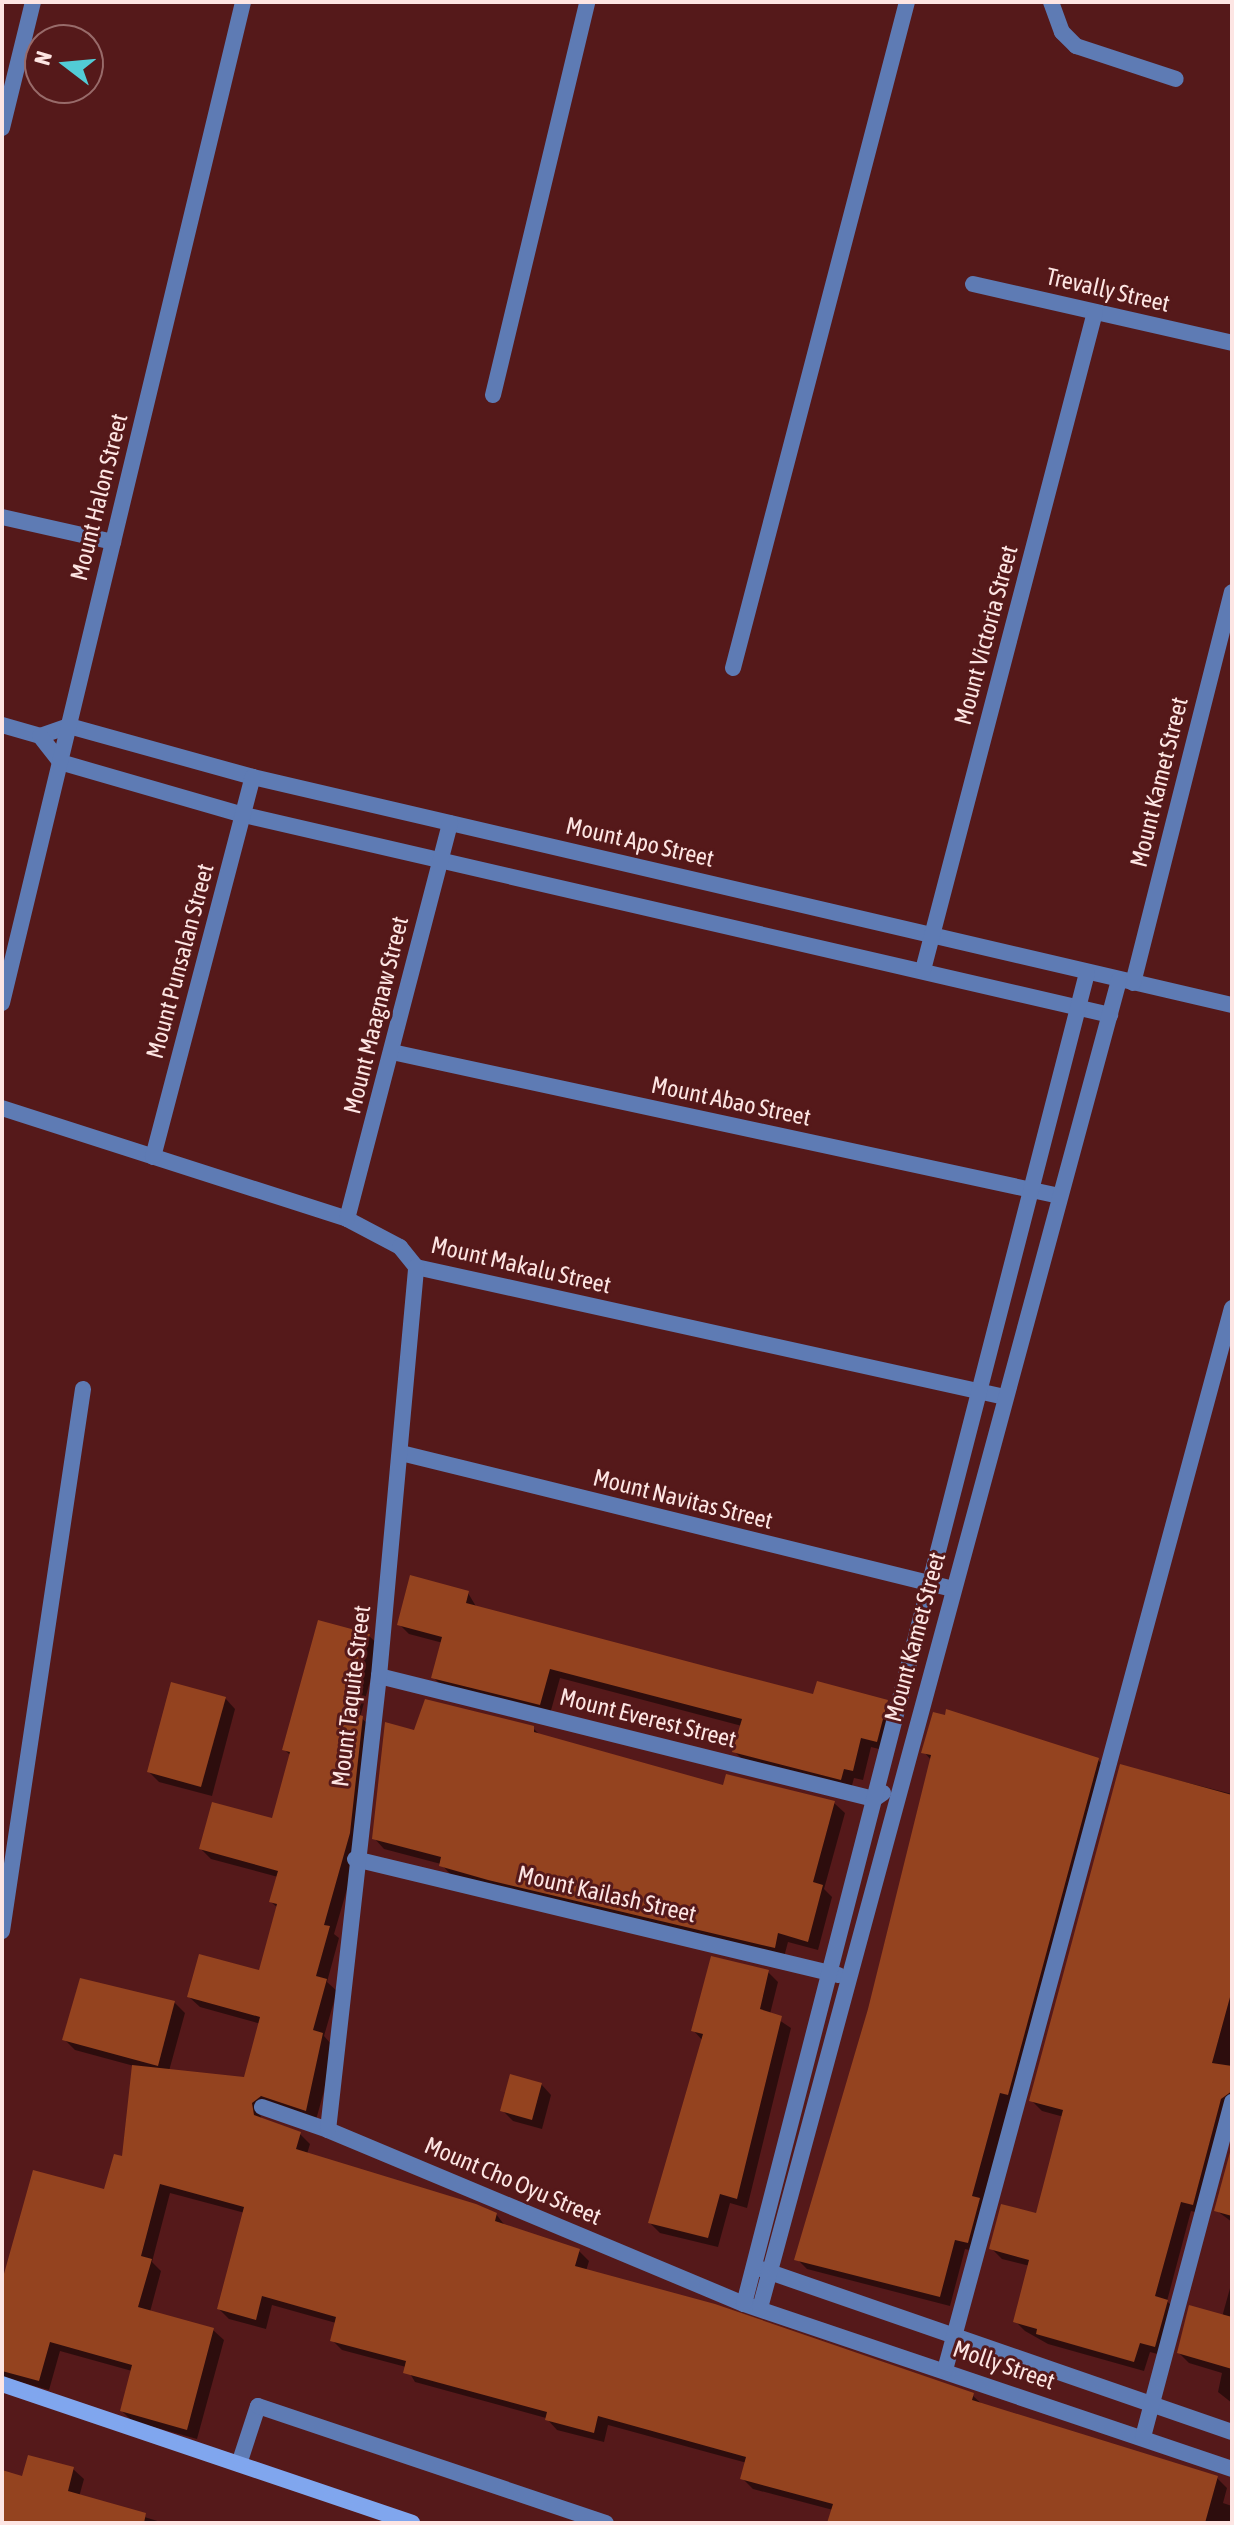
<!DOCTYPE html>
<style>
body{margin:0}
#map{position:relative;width:1234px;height:2525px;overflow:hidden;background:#55191a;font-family:"Asap Condensed",sans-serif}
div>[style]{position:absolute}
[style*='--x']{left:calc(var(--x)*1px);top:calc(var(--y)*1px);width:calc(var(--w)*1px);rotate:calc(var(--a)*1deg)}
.shadow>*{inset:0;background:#0007}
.building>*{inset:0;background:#94431f}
.lane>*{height:16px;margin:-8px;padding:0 8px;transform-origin:8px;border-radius:8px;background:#5e7bb4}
.street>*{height:16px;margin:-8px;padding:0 8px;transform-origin:8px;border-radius:8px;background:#5e7bb4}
.secondary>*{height:16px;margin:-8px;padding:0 8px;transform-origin:8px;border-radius:8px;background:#80a6ee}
span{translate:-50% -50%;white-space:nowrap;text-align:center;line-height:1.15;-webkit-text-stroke:6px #55191a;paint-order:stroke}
.street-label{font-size:24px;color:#fde5e3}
.frame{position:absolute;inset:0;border:4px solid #fde5e3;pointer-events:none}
.north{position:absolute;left:24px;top:24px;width:80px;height:80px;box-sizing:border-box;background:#55191a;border:2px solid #986b6a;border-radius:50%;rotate:286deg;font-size:22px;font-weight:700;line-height:32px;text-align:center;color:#fde5e3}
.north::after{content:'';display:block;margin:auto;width:28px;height:36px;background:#52ccd6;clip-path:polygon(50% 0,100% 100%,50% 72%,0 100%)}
</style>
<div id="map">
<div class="shadow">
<div style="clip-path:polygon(468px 1593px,477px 1608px,814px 1696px,887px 1702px,898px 1712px,887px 1751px,871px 1747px,863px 1780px,854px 1778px,851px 1789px,745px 1762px,735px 1752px,742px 1726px,560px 1678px,550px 1714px,443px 1687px,433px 1677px,443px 1643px,409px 1634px,399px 1624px)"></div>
<div style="clip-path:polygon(369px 1636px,380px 1646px,360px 1717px,373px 1728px,360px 1844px,334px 1934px,339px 1938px,327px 1982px,337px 1991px,324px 2036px,332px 2045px,324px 2091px,316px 2120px,260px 2115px,263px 2121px,300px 2134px,310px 2144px,307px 2154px,496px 2214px,506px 2227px,579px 2251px,589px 2261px,586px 2271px,972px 2395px,983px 2405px,1217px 2478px,1227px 2488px,1223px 2503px,1232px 2506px,1232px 2523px,830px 2523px,833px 2510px,753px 2489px,742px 2478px,747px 2463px,608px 2425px,604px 2442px,557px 2430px,546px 2418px,415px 2382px,406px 2367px,342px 2350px,332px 2340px,336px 2323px,272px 2305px,266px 2329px,229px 2319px,219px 2309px,245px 2213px,170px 2193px,152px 2262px,161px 2271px,150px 2312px,213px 2330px,224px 2340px,197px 2439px,132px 2421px,122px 2411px,132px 2371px,60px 2351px,49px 2390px,2px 2377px,2px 2287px,106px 2192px,123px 2159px,134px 2066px,75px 2050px,65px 2040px,174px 2002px,185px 2013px,169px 2071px,246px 2080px,261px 2024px,200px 2007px,189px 1997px,260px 1973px,278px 1908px,271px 1902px,278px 1877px,211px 1859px,201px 1849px,274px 1821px,291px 1756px,284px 1749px)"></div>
<div style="clip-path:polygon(225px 1698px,235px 1709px,212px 1796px,159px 1782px,149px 1772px)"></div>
<div style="clip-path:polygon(533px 1728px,542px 1737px,725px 1787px,834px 1803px,845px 1813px,824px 1889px,832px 1897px,818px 1950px,788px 1942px,784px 1957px,451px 1875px,441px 1864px,384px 1849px,374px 1838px,415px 1733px)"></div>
<div style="clip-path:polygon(924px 1752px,1098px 1760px,1108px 1770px,978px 2252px,965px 2249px,950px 2306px,807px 2269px,797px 2259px,853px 2074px,932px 1761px)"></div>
<div style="clip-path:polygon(1122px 1766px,1232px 1794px,1232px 2109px,1203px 2214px,1191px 2211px,1167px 2301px,1177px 2312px,1165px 2356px,1150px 2352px,1144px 2371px,1048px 2344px,1025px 2331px,1015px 2321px,1030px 2266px,1002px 2259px,991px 2248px,1037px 2215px,1064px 2117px,1042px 2111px,1031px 2100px)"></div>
<div style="clip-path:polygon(768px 1972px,778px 1982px,770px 2014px,791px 2028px,747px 2208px,730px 2203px,718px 2247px,660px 2233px,650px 2223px,703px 2041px,693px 2030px)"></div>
<div style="clip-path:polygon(541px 2084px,551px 2095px,542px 2129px,513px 2121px,503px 2111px)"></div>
<div style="clip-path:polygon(1232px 2153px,1232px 2222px,1217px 2211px)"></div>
<div style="clip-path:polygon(1232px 2281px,1232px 2403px,1218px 2392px,1222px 2373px,1189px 2363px,1179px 2353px,1222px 2317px)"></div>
<div style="clip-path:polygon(73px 2469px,84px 2479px,79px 2497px,164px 2523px,2px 2523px,2px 2472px,24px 2477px)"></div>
</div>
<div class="building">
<div style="clip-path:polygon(410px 1575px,469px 1591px,466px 1603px,720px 1670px,813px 1694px,817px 1681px,888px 1700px,877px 1742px,861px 1738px,853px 1771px,844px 1769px,841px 1780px,732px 1752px,742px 1719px,550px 1669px,540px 1705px,431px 1678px,442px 1637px,397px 1625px)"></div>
<div style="clip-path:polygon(318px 1620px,370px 1634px,349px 1712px,363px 1716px,350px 1833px,324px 1925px,330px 1926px,316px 1976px,327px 1979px,313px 2030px,323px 2033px,306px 2111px,261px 2096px,252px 2103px,254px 2115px,301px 2132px,296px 2149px,476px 2204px,497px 2213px,495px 2221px,580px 2249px,575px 2266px,715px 2304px,974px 2393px,972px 2400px,1218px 2476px,1205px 2523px,827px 2523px,833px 2504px,740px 2479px,746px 2457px,598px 2416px,594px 2433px,545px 2420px,547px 2412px,403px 2373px,406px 2361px,330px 2341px,336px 2317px,262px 2296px,256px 2320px,217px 2309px,244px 2207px,160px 2184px,141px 2256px,152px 2259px,138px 2307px,214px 2328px,187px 2430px,120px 2411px,132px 2365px,50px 2342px,39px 2381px,2px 2371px,2px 2281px,33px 2170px,104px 2189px,114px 2154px,122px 2156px,132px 2065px,244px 2077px,260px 2017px,187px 1997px,199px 1954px,259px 1970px,277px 1904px,269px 1902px,278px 1871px,199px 1849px,212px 1802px,272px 1818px,290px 1752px,282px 1750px)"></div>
<div style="clip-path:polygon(171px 1682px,226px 1697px,201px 1787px,147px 1772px)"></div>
<div style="clip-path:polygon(425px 1699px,534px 1726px,534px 1732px,723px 1785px,726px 1774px,835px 1801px,813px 1882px,823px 1885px,808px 1942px,778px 1933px,775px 1948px,488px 1880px,439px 1866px,441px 1857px,372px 1839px,385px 1722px,414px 1730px)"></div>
<div style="clip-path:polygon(946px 1709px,1099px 1758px,1008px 2095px,1000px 2093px,972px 2196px,980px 2198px,968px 2243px,955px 2240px,940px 2297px,794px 2260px,868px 2009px,931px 1755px,921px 1753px,933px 1712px,945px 1715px)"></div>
<div style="clip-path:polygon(1120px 1764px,1232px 1795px,1232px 1990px,1212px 2063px,1232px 2066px,1232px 2091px,1221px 2099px,1193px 2205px,1181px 2202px,1155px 2296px,1168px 2300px,1155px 2347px,1140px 2343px,1134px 2362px,1036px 2334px,1037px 2329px,1013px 2322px,1029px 2260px,989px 2249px,1001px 2204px,1036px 2213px,1063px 2110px,1029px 2101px)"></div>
<div style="clip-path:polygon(711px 1956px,769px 1970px,760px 2009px,782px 2016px,737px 2199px,720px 2194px,708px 2238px,648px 2223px,703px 2034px,691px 2031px)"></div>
<div style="clip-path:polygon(80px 1978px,175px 2001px,158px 2066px,62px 2040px)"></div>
<div style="clip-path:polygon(510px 2074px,542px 2083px,532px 2120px,500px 2111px)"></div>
<div style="clip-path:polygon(1232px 2145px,1232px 2216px,1214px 2211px)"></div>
<div style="clip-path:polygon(1189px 2305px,1232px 2317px,1232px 2369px,1177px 2353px)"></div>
<div style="clip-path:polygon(28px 2455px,74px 2467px,68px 2491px,146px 2513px,144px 2523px,2px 2523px,2px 2470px,22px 2476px)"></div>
</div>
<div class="lane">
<div style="--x:1051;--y:2;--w:32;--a:70"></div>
<div style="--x:1062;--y:32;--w:20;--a:45"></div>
<div style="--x:1076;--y:46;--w:105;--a:18.3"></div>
</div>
<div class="street">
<div style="--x:2;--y:128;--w:130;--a:-76.2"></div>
<div style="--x:973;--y:284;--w:266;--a:12.8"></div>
<div style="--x:493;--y:395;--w:404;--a:-76.5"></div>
<div style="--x:2;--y:517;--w:114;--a:12.7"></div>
<div style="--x:733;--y:668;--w:688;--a:-75.36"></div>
<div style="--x:2;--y:725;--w:40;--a:16"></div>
<div style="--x:40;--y:736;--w:31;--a:-19"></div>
<div style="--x:69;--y:726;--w:191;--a:15.5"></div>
<div style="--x:253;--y:777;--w:1005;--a:13.11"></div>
<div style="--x:40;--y:736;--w:33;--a:52"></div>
<div style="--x:60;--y:762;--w:191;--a:16.1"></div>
<div style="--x:244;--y:815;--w:889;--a:13"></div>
<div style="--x:923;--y:970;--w:680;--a:-75.35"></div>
<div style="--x:1133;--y:983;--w:403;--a:-75.8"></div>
<div style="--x:2;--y:1003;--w:1030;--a:-76.46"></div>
<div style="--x:392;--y:1052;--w:683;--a:12.17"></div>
<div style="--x:2;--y:1108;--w:362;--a:17.8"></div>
<div style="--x:347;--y:1219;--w:60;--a:27.8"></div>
<div style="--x:400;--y:1247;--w:26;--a:51"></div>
<div style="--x:416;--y:1267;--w:603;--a:12.45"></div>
<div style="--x:153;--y:1157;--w:393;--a:-75.3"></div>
<div style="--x:347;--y:1219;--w:409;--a:-75.4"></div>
<div style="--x:401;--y:1453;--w:569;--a:13.84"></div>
<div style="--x:379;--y:1676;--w:510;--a:13.95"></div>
<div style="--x:874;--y:1799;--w:11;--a:-34"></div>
<div style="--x:355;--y:1859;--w:497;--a:13.5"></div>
<div style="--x:2;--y:1931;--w:548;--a:-81.5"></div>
<div style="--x:262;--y:2107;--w:70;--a:19.2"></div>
<div style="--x:328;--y:2130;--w:451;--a:22.7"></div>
<div style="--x:744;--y:2304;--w:515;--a:18.68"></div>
<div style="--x:328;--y:2130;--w:457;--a:-83.6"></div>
<div style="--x:379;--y:1676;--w:411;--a:-84.8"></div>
<div style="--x:761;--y:2269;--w:498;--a:19.1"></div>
<div style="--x:744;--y:2304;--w:1374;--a:-75.55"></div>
<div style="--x:760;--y:2308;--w:1376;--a:-74.87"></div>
<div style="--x:945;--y:2370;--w:1100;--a:-74.88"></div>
<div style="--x:1143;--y:2437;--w:347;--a:-75.1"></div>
<div style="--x:239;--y:2464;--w:61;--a:-71.9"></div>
<div style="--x:258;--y:2406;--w:367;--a:18.6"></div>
</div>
<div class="secondary">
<div style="--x:2;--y:2384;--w:433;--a:18.7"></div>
</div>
<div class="street-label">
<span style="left:1108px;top:290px;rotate:13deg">Trevally Street</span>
<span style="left:99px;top:497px;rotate:-76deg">Mount Halon Street</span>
<span style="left:986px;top:635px;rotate:-75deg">Mount Victoria Street</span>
<span style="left:1159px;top:782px;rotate:-76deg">Mount Kamet Street</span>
<span style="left:640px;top:842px;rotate:13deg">Mount Apo Street</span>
<span style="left:180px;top:961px;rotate:-75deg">Mount Punsalan Street</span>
<span style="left:376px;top:1015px;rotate:-76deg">Mount Maagnaw Street</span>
<span style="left:731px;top:1101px;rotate:12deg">Mount Abao Street</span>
<span style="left:521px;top:1265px;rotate:13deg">Mount Makalu Street</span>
<span style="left:683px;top:1499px;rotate:14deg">Mount Navitas Street</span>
<span style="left:915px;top:1637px;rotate:-75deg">Mount Kamet Street</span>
<span style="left:351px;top:1696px;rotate:-83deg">Mount Taquite Street</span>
<span style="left:648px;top:1718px;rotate:14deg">Mount Everest Street</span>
<span style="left:607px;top:1894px;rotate:13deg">Mount Kailash Street</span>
<span style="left:513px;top:2181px;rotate:23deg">Mount Cho Oyu Street</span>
<span style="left:1004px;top:2365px;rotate:19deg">Molly Street</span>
</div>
<div class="frame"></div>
<div class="north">N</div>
</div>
